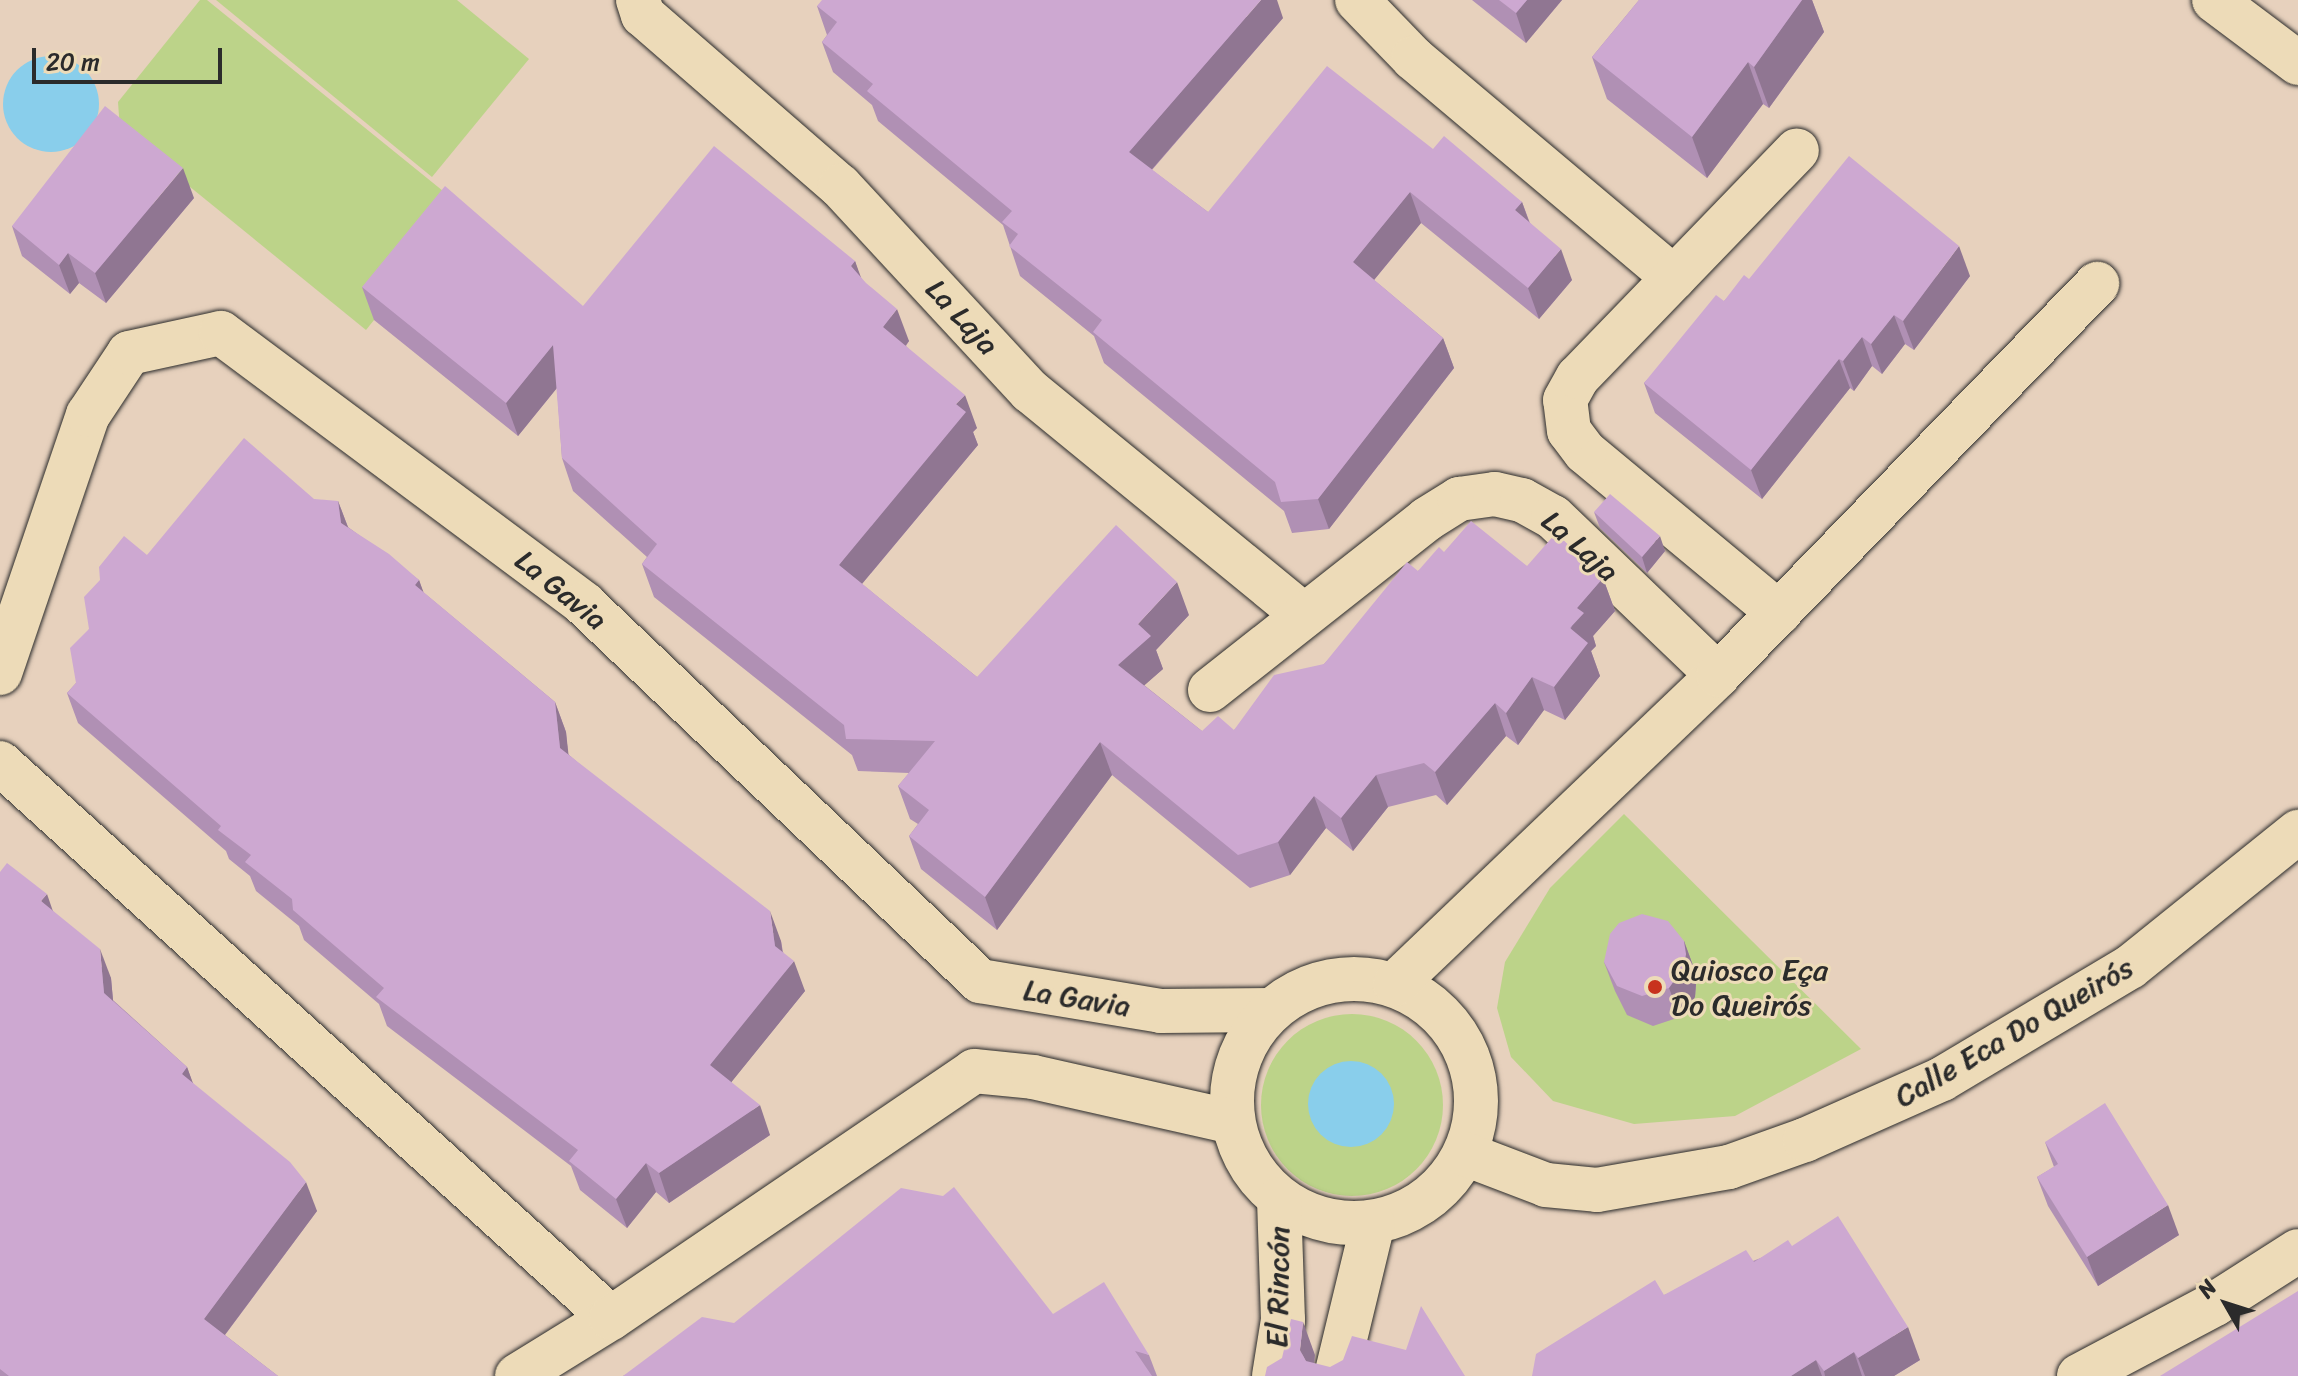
<!DOCTYPE html>
<meta charset="utf-8">
<style>
body{margin:0}
#map{position:relative;width:2298px;height:1376px;overflow:hidden;background:#e7d1bd;font-family:Sriracha,sans-serif}
div>[style]{position:absolute}
[style*='--x']{left:calc(var(--x)*1px);top:calc(var(--y)*1px);width:calc(var(--w)*1px);rotate:calc(var(--a)*1deg)}
.green>*{inset:0;background:#bcd389}
.round{border-radius:50%}
.water>*{inset:0;background:#89ceeb}
.roads{filter:drop-shadow(0 0 2px #2b2b2b) drop-shadow(0 0 2px #2b2b2b)}
.street>*{height:44px;margin:-22px;padding:0 22px;transform-origin:22px;border-radius:22px;background:#eddbb8}
.street>.ring{margin:-22px;padding:0;box-sizing:content-box;background:none;border:44px solid #eddbb8;border-radius:50%}
.wall>*{inset:0;background:#b090b4}
.shaded-wall>*{inset:0;background:#907692}
.building>*{inset:0;background:#cda8d1}
.dots>*{width:22px;height:22px;translate:-50% -50%;box-sizing:border-box;border:4px solid #eddbb8;border-radius:50%}
span{translate:-50% -50%;white-space:nowrap;text-align:center;line-height:1.15;-webkit-text-stroke:6px #eddbb8;paint-order:stroke}
.street-label{font-size:30px;color:#2b2b2b}
.poi-label{font-size:30px;color:#2b2b2b}
.left{translate:0 -50%;text-align:left}
.north{position:absolute;left:2186px;top:1264px;width:80px;height:80px;-webkit-text-stroke:6px #eddbb8;paint-order:stroke;rotate:309deg;font-size:22px;font-weight:700;line-height:32px;text-align:center;color:#2b2b2b}
.north::after{content:'';display:block;margin:auto;width:28px;height:36px;background:#2b2b2b;clip-path:polygon(50% 0,100% 100%,50% 72%,0 100%)}
.scale{position:absolute;left:32px;top:48px;width:190px;height:36px;box-sizing:border-box;border:4px solid #2b2b2b;border-top:0;padding-left:10px;font-size:24px;line-height:28px;white-space:nowrap;color:#2b2b2b;-webkit-text-stroke:6px #eddbb8;paint-order:stroke}
</style>
<div id="map">
<div class="green">
<div style="clip-path:polygon(200px 0,207px 0,464px 208px,366px 330px,120px 130px,118px 102px)"></div>
<div style="clip-path:polygon(216px 0,457px 0,529px 59px,432px 177px)"></div>
<div style="clip-path:polygon(1624px 814px,1861px 1049px,1735px 1116px,1634px 1124px,1553px 1101px,1511px 1057px,1497px 1008px,1505px 962px,1550px 888px)"></div>
<div class="round" style="left:1261px;top:1014px;width:182px;height:182px"></div>
</div>
<div class="water">
<div class="round" style="left:3px;top:56px;width:96px;height:96px"></div>
<div class="round" style="left:1308px;top:1061px;width:86px;height:86px"></div>
</div>
<div class="roads">
<div class="street">
<div style="--x:638;--y:0;--w:16;--a:72"></div>
<div style="--x:643;--y:15;--w:261;--a:41"></div>
<div style="--x:840;--y:186;--w:280;--a:47.2"></div>
<div style="--x:1030;--y:391;--w:354;--a:39.3"></div>
<div style="--x:1357;--y:0;--w:81;--a:46"></div>
<div style="--x:1413;--y:58;--w:341;--a:40.1"></div>
<div style="--x:2214;--y:0;--w:105;--a:36.9"></div>
<div style="--x:1779;--y:613;--w:252;--a:-140.3"></div>
<div style="--x:1585;--y:452;--w:26;--a:-127"></div>
<div style="--x:1569;--y:431;--w:31;--a:-97"></div>
<div style="--x:1565;--y:400;--w:26;--a:-61"></div>
<div style="--x:1578;--y:377;--w:315;--a:-46"></div>
<div style="--x:0;--y:673;--w:273;--a:-71.2"></div>
<div style="--x:88;--y:415;--w:74;--a:-56.5"></div>
<div style="--x:129;--y:353;--w:94;--a:-12.3"></div>
<div style="--x:221;--y:333;--w:453;--a:36.7"></div>
<div style="--x:584;--y:604;--w:547;--a:43.59"></div>
<div style="--x:980;--y:981;--w:183;--a:9.4"></div>
<div style="--x:1161;--y:1011;--w:111;--a:-0.5"></div>
<div style="--x:1210;--y:690;--w:276;--a:-38.2"></div>
<div style="--x:1427;--y:519;--w:38;--a:-32"></div>
<div style="--x:1459;--y:499;--w:36;--a:-8"></div>
<div style="--x:1495;--y:494;--w:28;--a:13"></div>
<div style="--x:1522;--y:500;--w:35;--a:29"></div>
<div style="--x:1553;--y:517;--w:228;--a:43.8"></div>
<div style="--x:0;--y:763;--w:825;--a:42.25"></div>
<div class="ring" style="left:1232px;top:979px;width:200px;height:200px"></div>
<div style="--x:1395;--y:984;--w:447;--a:-43.7"></div>
<div style="--x:1718;--y:675;--w:545;--a:-45.89"></div>
<div style="--x:1465;--y:1154;--w:87;--a:20.9"></div>
<div style="--x:1546;--y:1185;--w:51;--a:5.6"></div>
<div style="--x:1597;--y:1190;--w:134;--a:-9.9"></div>
<div style="--x:1729;--y:1167;--w:81;--a:-19.6"></div>
<div style="--x:1805;--y:1140;--w:150;--a:-24"></div>
<div style="--x:1942;--y:1079;--w:219;--a:-30.8"></div>
<div style="--x:2130;--y:967;--w:216;--a:-38.8"></div>
<div style="--x:517;--y:1376;--w:110;--a:-31.7"></div>
<div style="--x:611;--y:1318;--w:439;--a:-34.2"></div>
<div style="--x:974;--y:1071;--w:59;--a:5.8"></div>
<div style="--x:1033;--y:1077;--w:205;--a:12.7"></div>
<div style="--x:1274;--y:1376;--w:57;--a:-80.9"></div>
<div style="--x:1283;--y:1320;--w:121;--a:-91.9"></div>
<div style="--x:1336;--y:1376;--w:157;--a:-76.4"></div>
<div style="--x:2079;--y:1376;--w:154;--a:-27.9"></div>
<div style="--x:2215;--y:1304;--w:98;--a:-32.6"></div>
</div>
</div>
<div class="wall">
<div style="clip-path:polygon(1472px 0,1562px 0,1526px 43px)"></div>
<div style="clip-path:polygon(1639px 0,1812px 0,1824px 32px,1769px 108px,1763px 104px,1707px 178px,1607px 99px,1592px 57px)"></div>
<div style="clip-path:polygon(817px 6px,1283px 18px,1152px 170px,1208px 212px,1433px 149px,1522px 202px,1530px 223px,1572px 280px,1539px 319px,1421px 223px,1374px 280px,1443px 338px,1454px 368px,1329px 529px,1292px 533px,1284px 511px,1104px 363px,1094px 336px,1020px 276px,1003px 225px,878px 121px,872px 105px,833px 72px,822px 42px,827px 35px)"></div>
<div style="clip-path:polygon(194px 198px,106px 303px,79px 283px,70px 294px,22px 256px,12px 226px)"></div>
<div style="clip-path:polygon(855px 261px,860px 277px,909px 341px,906px 346px,977px 428px,973px 432px,978px 445px,862px 584px,977px 677px,1189px 615px,1156px 650px,1163px 669px,1144px 685px,1202px 731px,1234px 730px,1324px 664px,1418px 571px,1444px 552px,1527px 566px,1603px 578px,1615px 611px,1593px 636px,1596px 646px,1591px 651px,1600px 676px,1565px 720px,1544px 710px,1518px 745px,1506px 736px,1447px 805px,1436px 795px,1388px 807px,1353px 851px,1326px 828px,1290px 875px,1250px 888px,1112px 775px,997px 930px,921px 869px,909px 836px,918px 824px,910px 819px,898px 786px,909px 773px,858px 771px,852px 755px,654px 597px,642px 564px,647px 557px,573px 491px,562px 458px,557px 388px,518px 436px,374px 320px,362px 287px,583px 306px)"></div>
<div style="clip-path:polygon(1970px 276px,1914px 350px,1905px 344px,1882px 374px,1872px 366px,1854px 391px,1850px 388px,1762px 499px,1655px 413px,1644px 383px,1724px 301px,1749px 279px)"></div>
<div style="clip-path:polygon(338px 501px,348px 527px,419px 580px,423px 592px,555px 702px,566px 732px,568px 754px,781px 941px,783px 952px,805px 991px,731px 1082px,770px 1135px,669px 1203px,656px 1192px,627px 1228px,580px 1190px,571px 1166px,387px 1026px,379px 1004px,304px 940px,299px 926px,256px 891px,250px 876px,229px 859px,226px 851px,78px 723px,67px 693px,76px 683px,89px 629px,147px 555px)"></div>
<div style="clip-path:polygon(1594px 512px,1665px 551px,1647px 573px,1600px 528px)"></div>
<div style="clip-path:polygon(0 872px,52px 910px,111px 978px,113px 1000px,187px 1067px,193px 1084px,317px 1211px,225px 1335px,278px 1376px,0 1376px)"></div>
<div style="clip-path:polygon(1684px 941px,1695px 971px,1696px 984px,1695px 997px,1680px 1017px,1653px 1026px,1627px 1015px,1615px 991px,1604px 962px)"></div>
<div style="clip-path:polygon(2045px 1142px,2179px 1235px,2098px 1286px,2048px 1206px,2037px 1177px,2054px 1167px)"></div>
<div style="clip-path:polygon(1792px 1246px,1920px 1360px,1894px 1376px,1532px 1376px,1664px 1295px)"></div>
<div style="clip-path:polygon(1053px 1314px,1149px 1355px,1157px 1376px,623px 1376px,734px 1323px)"></div>
</div>
<div class="shaded-wall">
<div style="clip-path:polygon(1261px 0,1277px 0,1283px 18px,1140px 183px,1129px 152px)"></div>
<div style="clip-path:polygon(1527px 0,1562px 0,1526px 43px,1516px 13px)"></div>
<div style="clip-path:polygon(1802px 0,1812px 0,1824px 32px,1769px 108px,1754px 67px)"></div>
<div style="clip-path:polygon(1748px 62px,1763px 104px,1707px 178px,1692px 137px)"></div>
<div style="clip-path:polygon(183px 168px,194px 198px,106px 303px,95px 273px)"></div>
<div style="clip-path:polygon(1410px 192px,1421px 223px,1364px 292px,1353px 262px)"></div>
<div style="clip-path:polygon(1522px 202px,1533px 233px,1515px 210px)"></div>
<div style="clip-path:polygon(1959px 246px,1970px 276px,1914px 350px,1903px 321px)"></div>
<div style="clip-path:polygon(1561px 249px,1572px 280px,1539px 319px,1528px 288px)"></div>
<div style="clip-path:polygon(68px 253px,79px 283px,70px 294px,59px 265px)"></div>
<div style="clip-path:polygon(855px 261px,867px 294px,851px 266px)"></div>
<div style="clip-path:polygon(897px 309px,909px 341px,895px 359px,883px 327px)"></div>
<div style="clip-path:polygon(1894px 315px,1905px 344px,1882px 374px,1871px 344px)"></div>
<div style="clip-path:polygon(1862px 337px,1872px 366px,1854px 391px,1843px 361px)"></div>
<div style="clip-path:polygon(1443px 338px,1454px 368px,1329px 529px,1318px 499px)"></div>
<div style="clip-path:polygon(553px 345px,565px 378px,518px 436px,506px 403px)"></div>
<div style="clip-path:polygon(1839px 359px,1850px 388px,1762px 499px,1751px 470px)"></div>
<div style="clip-path:polygon(965px 395px,977px 428px,973px 432px,978px 445px,851px 597px,839px 565px,956px 404px)"></div>
<div style="clip-path:polygon(338px 501px,349px 530px,341px 523px)"></div>
<div style="clip-path:polygon(1660px 536px,1665px 551px,1647px 573px,1642px 557px)"></div>
<div style="clip-path:polygon(1603px 578px,1615px 611px,1593px 636px,1596px 646px,1591px 651px,1600px 676px,1565px 720px,1554px 687px,1577px 608px)"></div>
<div style="clip-path:polygon(419px 580px,430px 610px,415px 585px)"></div>
<div style="clip-path:polygon(1177px 582px,1189px 615px,1156px 650px,1163px 669px,1130px 698px,1118px 665px,1138px 624px)"></div>
<div style="clip-path:polygon(1532px 677px,1544px 710px,1518px 745px,1506px 713px)"></div>
<div style="clip-path:polygon(555px 702px,566px 732px,571px 777px,560px 748px)"></div>
<div style="clip-path:polygon(1495px 703px,1506px 736px,1447px 805px,1435px 772px)"></div>
<div style="clip-path:polygon(1100px 742px,1112px 775px,997px 930px,985px 897px)"></div>
<div style="clip-path:polygon(1376px 775px,1388px 807px,1353px 851px,1341px 818px)"></div>
<div style="clip-path:polygon(1314px 796px,1326px 828px,1290px 875px,1278px 842px)"></div>
<div style="clip-path:polygon(47px 894px,57px 923px,41px 901px)"></div>
<div style="clip-path:polygon(770px 911px,781px 941px,785px 972px,794px 961px,805px 991px,721px 1095px,710px 1065px,775px 946px)"></div>
<div style="clip-path:polygon(1684px 941px,1695px 971px,1696px 984px,1695px 997px,1680px 1017px,1669px 988px)"></div>
<div style="clip-path:polygon(100px 949px,111px 978px,115px 1022px,104px 993px)"></div>
<div style="clip-path:polygon(187px 1067px,198px 1097px,182px 1074px)"></div>
<div style="clip-path:polygon(760px 1105px,770px 1135px,669px 1203px,659px 1173px)"></div>
<div style="clip-path:polygon(646px 1163px,656px 1192px,627px 1228px,616px 1199px)"></div>
<div style="clip-path:polygon(306px 1182px,317px 1211px,215px 1348px,204px 1319px)"></div>
<div style="clip-path:polygon(2168px 1205px,2179px 1235px,2098px 1286px,2087px 1257px)"></div>
<div style="clip-path:polygon(1303px 1322px,1315px 1355px,1313px 1376px,1300px 1350px)"></div>
<div style="clip-path:polygon(1908px 1327px,1920px 1360px,1894px 1376px,1865px 1376px,1858px 1358px)"></div>
<div style="clip-path:polygon(1854px 1352px,1862px 1376px,1825px 1376px,1824px 1371px)"></div>
<div style="clip-path:polygon(1816px 1360px,1822px 1376px,1791px 1376px)"></div>
</div>
<div class="building">
<div style="clip-path:polygon(822px 0,1261px 0,1129px 152px,1208px 212px,1327px 66px,1433px 149px,1444px 136px,1522px 202px,1515px 210px,1561px 249px,1528px 288px,1410px 192px,1353px 262px,1443px 338px,1318px 499px,1281px 502px,1275px 482px,1093px 332px,1102px 320px,1009px 246px,1018px 234px,1002px 222px,1012px 211px,867px 91px,873px 84px,822px 42px,837px 22px,817px 6px)"></div>
<div style="clip-path:polygon(1499px 0,1527px 0,1516px 13px)"></div>
<div style="clip-path:polygon(1639px 0,1802px 0,1754px 67px,1748px 62px,1692px 137px,1592px 57px)"></div>
<div style="clip-path:polygon(105px 106px,183px 168px,95px 273px,68px 253px,59px 265px,12px 226px)"></div>
<div style="clip-path:polygon(714px 146px,855px 261px,851px 266px,866px 283px,897px 309px,883px 327px,965px 395px,956px 404px,966px 412px,839px 565px,977px 677px,1116px 525px,1177px 582px,1138px 624px,1151px 636px,1118px 665px,1202px 731px,1218px 716px,1234px 730px,1274px 675px,1324px 664px,1407px 562px,1418px 571px,1439px 547px,1444px 552px,1471px 521px,1527px 566px,1556px 533px,1603px 578px,1577px 608px,1584px 613px,1570px 628px,1588px 643px,1554px 687px,1532px 677px,1506px 713px,1495px 703px,1435px 772px,1424px 763px,1376px 775px,1341px 818px,1314px 796px,1278px 842px,1238px 855px,1100px 742px,985px 897px,909px 836px,929px 810px,898px 786px,935px 741px,846px 739px,844px 725px,642px 564px,657px 544px,562px 458px,553px 345px,506px 403px,362px 287px,445px 186px,583px 306px)"></div>
<div style="clip-path:polygon(1849px 156px,1959px 246px,1903px 321px,1894px 315px,1871px 344px,1862px 337px,1843px 361px,1839px 359px,1751px 470px,1644px 383px,1716px 295px,1724px 301px,1744px 275px,1749px 279px)"></div>
<div style="clip-path:polygon(244px 438px,314px 499px,338px 501px,341px 523px,389px 554px,419px 580px,415px 585px,555px 702px,560px 748px,770px 911px,775px 946px,794px 961px,710px 1065px,760px 1105px,659px 1173px,646px 1163px,616px 1199px,569px 1161px,578px 1150px,376px 997px,384px 988px,293px 910px,292px 899px,245px 862px,251px 855px,218px 830px,221px 826px,67px 693px,76px 683px,70px 648px,89px 629px,84px 597px,100px 580px,99px 567px,124px 536px,147px 555px)"></div>
<div style="clip-path:polygon(1610px 494px,1660px 536px,1642px 557px,1594px 512px)"></div>
<div style="clip-path:polygon(7px 863px,47px 894px,41px 901px,100px 949px,104px 993px,187px 1067px,182px 1074px,290px 1162px,306px 1182px,204px 1319px,278px 1376px,9px 1376px,0 1369px,0 872px)"></div>
<div style="clip-path:polygon(1642px 914px,1668px 921px,1684px 941px,1686px 954px,1684px 967px,1669px 988px,1642px 996px,1617px 986px,1604px 962px,1610px 934px,1619px 923px)"></div>
<div style="clip-path:polygon(2105px 1103px,2168px 1205px,2087px 1257px,2037px 1177px,2058px 1164px,2045px 1142px)"></div>
<div style="clip-path:polygon(954px 1187px,1053px 1314px,1104px 1282px,1149px 1355px,1135px 1351px,1152px 1376px,623px 1376px,702px 1317px,734px 1323px,901px 1188px,943px 1196px)"></div>
<div style="clip-path:polygon(1838px 1216px,1908px 1327px,1858px 1358px,1854px 1352px,1824px 1371px,1816px 1360px,1791px 1376px,1532px 1376px,1536px 1354px,1655px 1280px,1664px 1295px,1746px 1250px,1754px 1262px,1788px 1240px,1792px 1246px)"></div>
<div style="clip-path:polygon(2298px 1291px,2298px 1376px,2160px 1376px)"></div>
<div style="clip-path:polygon(1421px 1306px,1465px 1376px,1265px 1376px,1267px 1367px,1282px 1358px,1291px 1319px,1303px 1322px,1300px 1350px,1306px 1361px,1330px 1367px,1343px 1360px,1352px 1336px,1406px 1350px)"></div>
</div>
<div class="dots">
<div style="left:1655px;top:987px;background:#c8321e"></div>
</div>
<div class="street-label">
<span style="left:962px;top:317px;rotate:47deg">La Laja</span>
<span style="left:1580px;top:546px;rotate:41deg">La Laja</span>
<span style="left:561px;top:590px;rotate:39deg">La Gavia</span>
<span style="left:1077px;top:998px;rotate:9deg">La Gavia</span>
<span style="left:2014px;top:1032px;rotate:-30deg">Calle Eca Do Queirós</span>
<span style="left:1278px;top:1287px;rotate:-89deg">El Rincón</span>
</div>
<div class="poi-label">
<span class="left" style="left:1671px;top:987px">Quiosco Eça<br>Do Queirós</span>
</div>
<div class="north">N</div>
<div class="scale">20 m</div>
</div>
